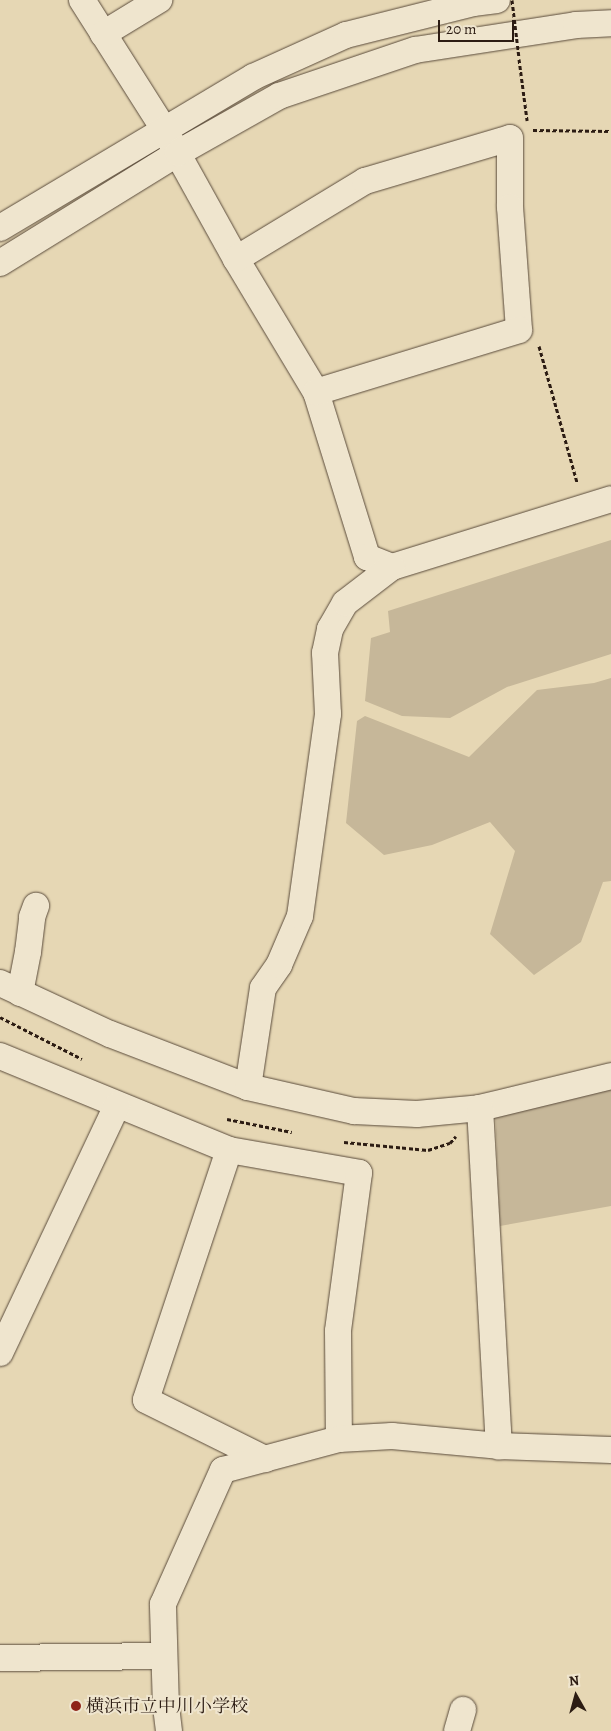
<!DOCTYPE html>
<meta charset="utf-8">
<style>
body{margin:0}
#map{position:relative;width:611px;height:1731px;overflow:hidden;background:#e6d7b4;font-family:Alegreya,"Noto Serif JP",serif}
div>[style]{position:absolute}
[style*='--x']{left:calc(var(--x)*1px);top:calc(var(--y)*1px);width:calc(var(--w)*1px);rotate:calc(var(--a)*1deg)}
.green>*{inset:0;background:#c6b799}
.path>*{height:3px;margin-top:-1.5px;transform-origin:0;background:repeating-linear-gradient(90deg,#2c1c13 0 4px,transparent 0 6.5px)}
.roads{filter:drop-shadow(0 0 1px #5a4b3b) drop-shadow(0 0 1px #5a4b3b)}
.minor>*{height:26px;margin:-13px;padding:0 13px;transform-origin:13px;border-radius:13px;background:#efe5ce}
.path-bridge>*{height:3px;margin-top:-1.5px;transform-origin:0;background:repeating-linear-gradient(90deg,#2c1c13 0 4px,transparent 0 6.5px)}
.dots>*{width:14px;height:14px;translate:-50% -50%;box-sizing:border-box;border:2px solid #efe5ce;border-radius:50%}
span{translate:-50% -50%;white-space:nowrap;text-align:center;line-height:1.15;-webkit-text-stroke:4px #efe5ce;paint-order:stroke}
.poi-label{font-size:18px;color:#2c1c13}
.left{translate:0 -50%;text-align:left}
.north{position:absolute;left:551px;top:1671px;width:50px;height:50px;-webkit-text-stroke:4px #efe5ce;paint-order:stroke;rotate:353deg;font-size:14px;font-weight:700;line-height:20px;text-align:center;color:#2c1c13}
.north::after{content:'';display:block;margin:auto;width:18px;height:22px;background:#2c1c13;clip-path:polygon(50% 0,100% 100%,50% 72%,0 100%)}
.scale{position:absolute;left:438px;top:20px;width:76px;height:22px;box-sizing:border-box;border:2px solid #2c1c13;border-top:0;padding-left:6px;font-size:15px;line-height:18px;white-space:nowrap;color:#2c1c13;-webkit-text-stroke:4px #efe5ce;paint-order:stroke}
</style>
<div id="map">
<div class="green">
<div style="clip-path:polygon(611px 540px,611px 654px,507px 687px,450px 718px,402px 716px,365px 701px,371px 638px,390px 632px,388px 611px)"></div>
<div style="clip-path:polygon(611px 678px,611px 881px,603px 882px,581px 942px,534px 975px,490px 934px,515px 851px,490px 822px,432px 845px,384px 855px,346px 823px,357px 721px,365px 716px,469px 757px,537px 690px,594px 683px)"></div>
<div style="clip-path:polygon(611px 1088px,611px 1206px,500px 1226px,495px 1111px)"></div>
</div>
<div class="path">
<div style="--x:519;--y:59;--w:62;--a:82.5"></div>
<div style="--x:533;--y:130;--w:78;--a:0.7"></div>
<div style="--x:539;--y:346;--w:141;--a:74.4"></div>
<div style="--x:0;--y:1017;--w:92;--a:27.1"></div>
<div style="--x:227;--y:1119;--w:66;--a:11.3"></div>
<div style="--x:344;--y:1142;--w:84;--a:5.4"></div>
<div style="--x:428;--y:1150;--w:23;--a:-18"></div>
<div style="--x:450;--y:1143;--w:9;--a:-49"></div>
</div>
<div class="roads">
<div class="minor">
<div style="--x:82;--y:0;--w:155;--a:57.6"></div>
<div style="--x:165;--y:131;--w:146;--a:61"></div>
<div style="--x:236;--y:259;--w:155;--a:59"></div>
<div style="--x:316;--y:392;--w:173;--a:72.8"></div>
<div style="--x:367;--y:557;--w:27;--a:22"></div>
<div style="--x:392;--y:567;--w:229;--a:-17.2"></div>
<div style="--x:103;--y:34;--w:66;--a:-31.3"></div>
<div style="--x:0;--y:228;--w:295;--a:-30.8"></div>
<div style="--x:253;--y:77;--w:102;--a:-24.3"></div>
<div style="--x:346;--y:35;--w:131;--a:-14.1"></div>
<div style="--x:473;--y:3;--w:24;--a:-7"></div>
<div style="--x:236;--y:259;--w:151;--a:-31.2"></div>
<div style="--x:365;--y:181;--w:151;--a:-16.5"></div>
<div style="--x:510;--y:138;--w:69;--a:90"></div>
<div style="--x:510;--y:207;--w:123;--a:85.8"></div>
<div style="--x:519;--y:330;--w:212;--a:163"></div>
<div style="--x:0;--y:263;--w:209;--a:-31.7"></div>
<div style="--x:178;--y:153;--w:116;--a:-29.4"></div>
<div style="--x:279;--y:96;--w:144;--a:-18.7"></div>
<div style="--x:415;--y:50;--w:163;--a:-8.8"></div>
<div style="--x:576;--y:25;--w:35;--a:-3"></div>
<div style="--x:0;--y:983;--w:121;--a:24.9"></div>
<div style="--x:110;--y:1034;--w:148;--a:21"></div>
<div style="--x:248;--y:1087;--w:109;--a:12.8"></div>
<div style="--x:354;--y:1111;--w:63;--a:2.7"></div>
<div style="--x:417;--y:1114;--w:63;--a:-5.4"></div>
<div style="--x:480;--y:1108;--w:135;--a:-13.7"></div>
<div style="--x:20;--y:993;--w:42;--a:-79"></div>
<div style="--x:28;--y:952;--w:35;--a:-83"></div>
<div style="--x:32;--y:917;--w:12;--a:-70"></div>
<div style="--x:0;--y:1056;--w:248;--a:22.3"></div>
<div style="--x:229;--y:1150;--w:132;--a:10"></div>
<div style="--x:359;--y:1173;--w:159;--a:97.6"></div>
<div style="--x:338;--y:1331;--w:108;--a:89.5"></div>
<div style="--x:248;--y:1087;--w:100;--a:-81.4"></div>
<div style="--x:263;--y:988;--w:28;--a:-55"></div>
<div style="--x:279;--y:965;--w:53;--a:-66.8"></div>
<div style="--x:300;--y:916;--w:204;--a:-82.1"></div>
<div style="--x:328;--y:714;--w:61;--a:-92.8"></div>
<div style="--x:325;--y:653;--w:25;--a:-78"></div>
<div style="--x:330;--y:629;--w:30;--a:-60"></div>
<div style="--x:345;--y:603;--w:59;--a:-37.5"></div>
<div style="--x:480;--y:1108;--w:339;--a:86.8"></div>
<div style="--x:229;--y:1150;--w:263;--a:108.4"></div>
<div style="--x:146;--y:1400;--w:133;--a:26.4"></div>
<div style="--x:0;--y:1353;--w:274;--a:-64.7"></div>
<div style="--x:0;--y:1658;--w:164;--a:-0.7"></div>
<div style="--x:169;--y:1731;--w:23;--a:-97"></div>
<div style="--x:166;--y:1708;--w:104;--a:-91.7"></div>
<div style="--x:163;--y:1604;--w:147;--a:-65.9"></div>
<div style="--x:223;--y:1470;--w:120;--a:-15"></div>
<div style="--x:339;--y:1439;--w:53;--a:-3.2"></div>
<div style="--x:392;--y:1436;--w:107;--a:5.3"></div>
<div style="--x:499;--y:1446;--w:112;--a:2"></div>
<div style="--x:457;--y:1731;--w:22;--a:-74"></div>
</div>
</div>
<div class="path-bridge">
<div style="--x:512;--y:0;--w:58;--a:83.1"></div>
</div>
<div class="dots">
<div style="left:76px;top:1706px;background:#8f2418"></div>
</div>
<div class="poi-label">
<span class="left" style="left:86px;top:1706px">横浜市立中川小学校</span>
</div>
<div class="north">N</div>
<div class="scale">20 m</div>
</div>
